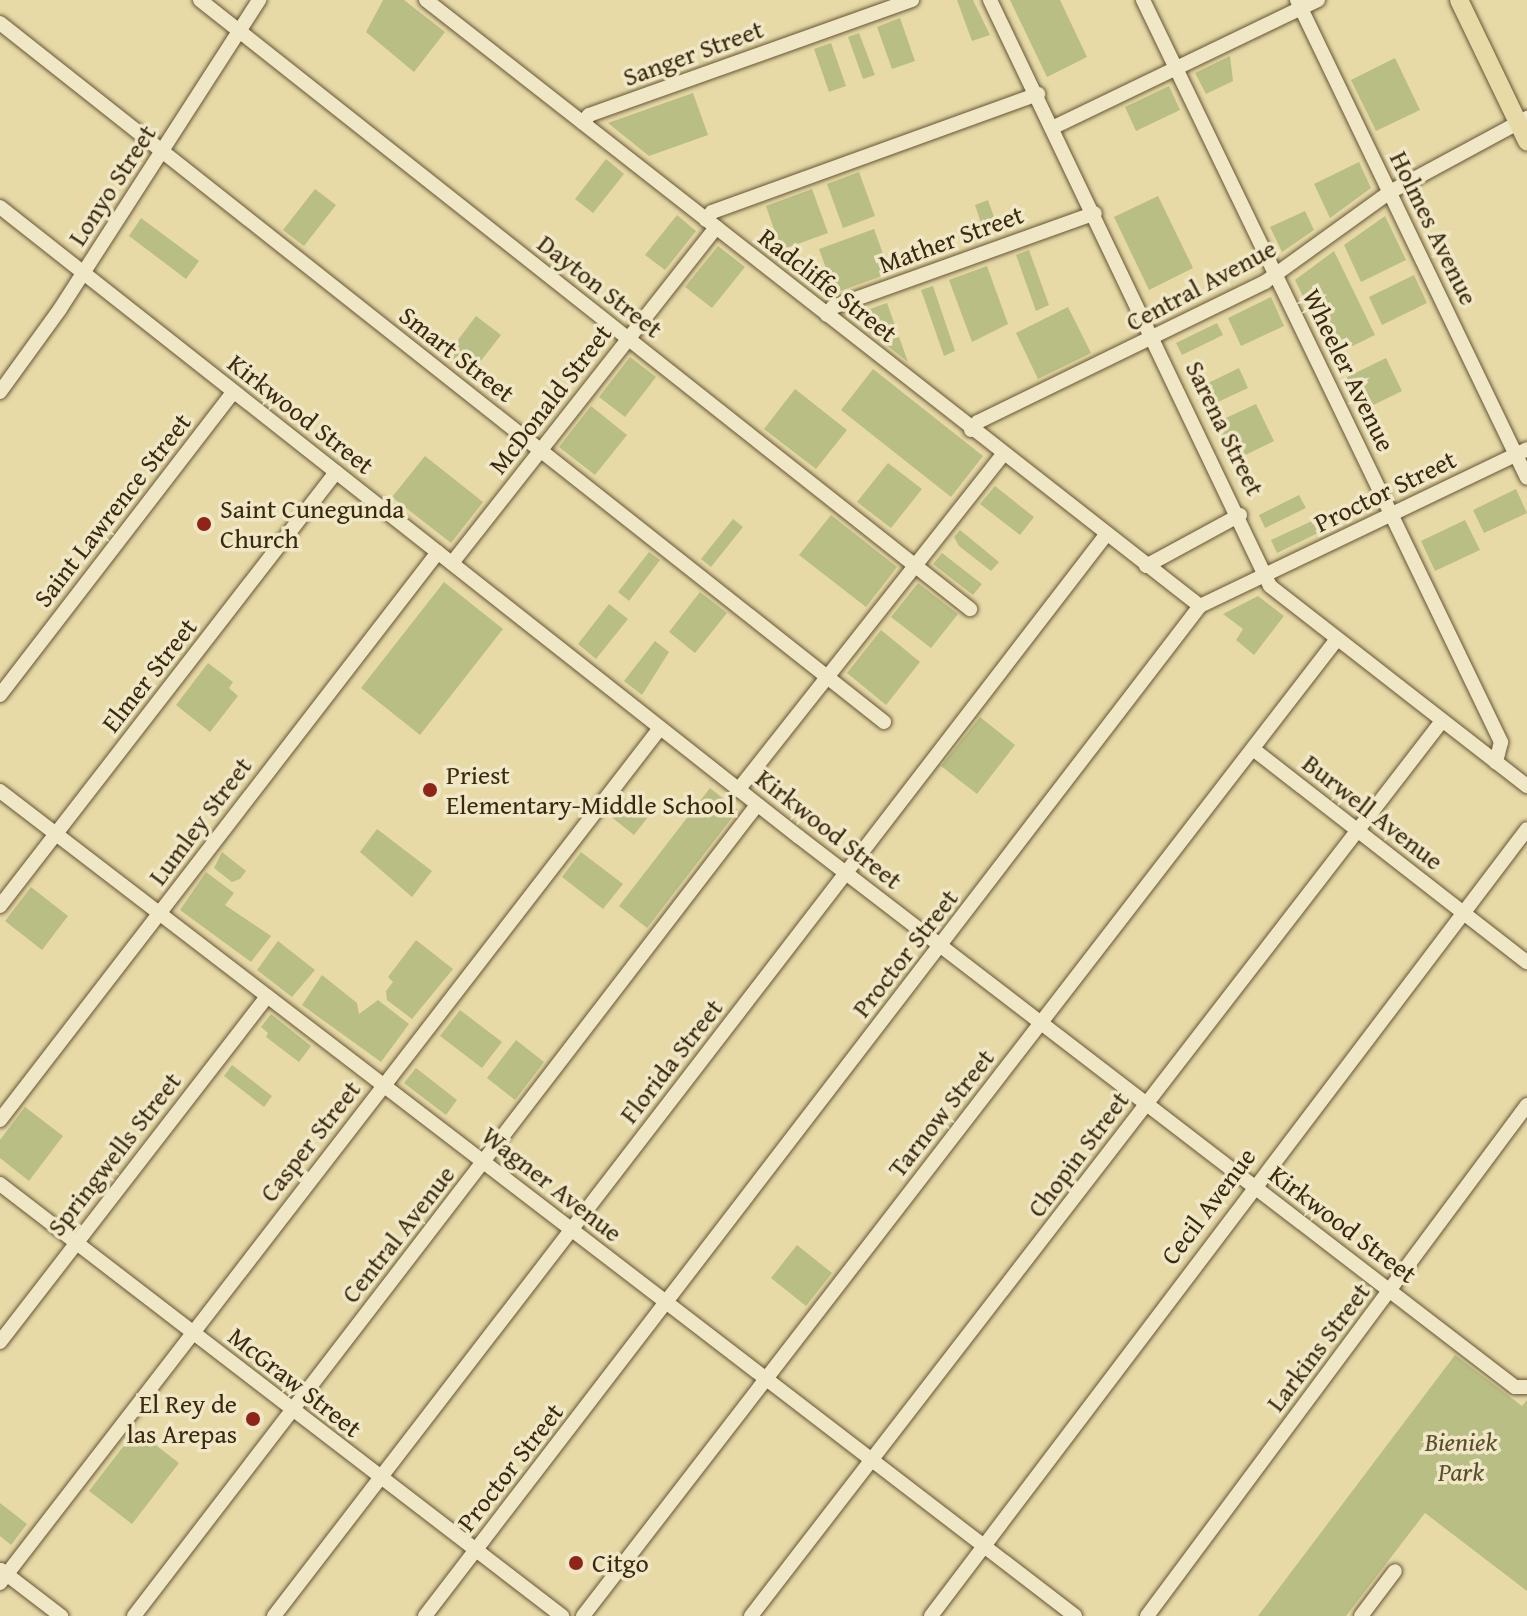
<!DOCTYPE html>
<meta charset="utf-8">
<style>
body{margin:0}
#map{position:relative;width:1527px;height:1616px;overflow:hidden;background:#e7daa7;font-family:"Gentium Book Plus",serif}
div>[style]{position:absolute}
[style*='--x']{left:calc(var(--x)*1px);top:calc(var(--y)*1px);width:calc(var(--w)*1px);rotate:calc(var(--a)*1deg)}
.green>*{inset:0;background:#b9be84}
.roads{filter:drop-shadow(0 0 2px #665535) drop-shadow(0 0 2px #665535)}
.minor>*{height:14px;margin:-7px;padding:0 7px;transform-origin:7px;border-radius:7px;background:#efe7c6}
.major>*{height:18px;margin:-9px;padding:0 9px;transform-origin:9px;border-radius:9px;background:#e7daa7}
.dots>*{width:22px;height:22px;translate:-50% -50%;box-sizing:border-box;border:4px solid #efe7c6;border-radius:50%}
span{translate:-50% -50%;white-space:nowrap;text-align:center;line-height:1.15;-webkit-text-stroke:7px #efe7c6;paint-order:stroke}
.street-label{font-size:26px;color:#3b290f}
.poi-label{font-size:26px;color:#3b290f}
.left{translate:0 -50%;text-align:left}
.right{translate:-100% -50%;text-align:right}
.park-label{font-size:26px;color:#5a4e2c;font-style:italic}
</style>
<div id="map">
<div class="green">
<div style="clip-path:polygon(383px 0,404px 0,445px 32px,414px 72px,366px 32px)"></div>
<div style="clip-path:polygon(957px 0,973px 0,990px 35px,972px 41px)"></div>
<div style="clip-path:polygon(1010px 0,1060px 0,1087px 57px,1047px 77px)"></div>
<div style="clip-path:polygon(900px 18px,915px 61px,892px 69px,877px 27px)"></div>
<div style="clip-path:polygon(859px 33px,875px 75px,863px 79px,848px 37px)"></div>
<div style="clip-path:polygon(831px 43px,846px 86px,829px 92px,814px 49px)"></div>
<div style="clip-path:polygon(1230px 56px,1233px 81px,1206px 94px,1195px 73px)"></div>
<div style="clip-path:polygon(1395px 58px,1420px 110px,1376px 131px,1351px 80px)"></div>
<div style="clip-path:polygon(1169px 86px,1180px 110px,1136px 131px,1125px 107px)"></div>
<div style="clip-path:polygon(693px 93px,708px 135px,649px 156px,608px 123px)"></div>
<div style="clip-path:polygon(606px 159px,624px 174px,593px 213px,575px 199px)"></div>
<div style="clip-path:polygon(1359px 162px,1371px 188px,1330px 218px,1314px 184px)"></div>
<div style="clip-path:polygon(859px 172px,875px 216px,843px 228px,827px 184px)"></div>
<div style="clip-path:polygon(315px 189px,336px 205px,304px 246px,283px 230px)"></div>
<div style="clip-path:polygon(812px 189px,828px 233px,781px 250px,766px 206px)"></div>
<div style="clip-path:polygon(1158px 196px,1193px 268px,1149px 290px,1114px 217px)"></div>
<div style="clip-path:polygon(988px 200px,1000px 234px,986px 238px,975px 205px)"></div>
<div style="clip-path:polygon(1305px 211px,1314px 230px,1282px 252px,1270px 227px)"></div>
<div style="clip-path:polygon(677px 215px,696px 231px,665px 270px,645px 255px)"></div>
<div style="clip-path:polygon(1385px 216px,1406px 260px,1361px 282px,1344px 245px)"></div>
<div style="clip-path:polygon(141px 218px,199px 261px,186px 279px,129px 236px)"></div>
<div style="clip-path:polygon(874px 229px,890px 273px,835px 293px,819px 249px)"></div>
<div style="clip-path:polygon(718px 246px,745px 267px,712px 308px,685px 287px)"></div>
<div style="clip-path:polygon(1029px 250px,1049px 305px,1036px 311px,1016px 255px)"></div>
<div style="clip-path:polygon(1334px 251px,1375px 335px,1332px 356px,1295px 280px)"></div>
<div style="clip-path:polygon(987px 266px,1008px 324px,972px 342px,949px 280px)"></div>
<div style="clip-path:polygon(1414px 275px,1427px 303px,1382px 325px,1369px 297px)"></div>
<div style="clip-path:polygon(933px 286px,955px 351px,944px 356px,921px 290px)"></div>
<div style="clip-path:polygon(1271px 297px,1284px 326px,1241px 346px,1228px 318px)"></div>
<div style="clip-path:polygon(887px 303px,908px 362px,850px 316px)"></div>
<div style="clip-path:polygon(1068px 307px,1091px 353px,1038px 379px,1016px 333px)"></div>
<div style="clip-path:polygon(476px 316px,501px 335px,469px 376px,445px 357px)"></div>
<div style="clip-path:polygon(1217px 323px,1223px 335px,1182px 355px,1176px 343px)"></div>
<div style="clip-path:polygon(630px 357px,656px 377px,625px 417px,599px 397px)"></div>
<div style="clip-path:polygon(1386px 358px,1402px 391px,1359px 412px,1343px 379px)"></div>
<div style="clip-path:polygon(1239px 368px,1248px 388px,1207px 407px,1198px 388px)"></div>
<div style="clip-path:polygon(873px 369px,983px 456px,951px 497px,841px 410px)"></div>
<div style="clip-path:polygon(795px 389px,847px 430px,816px 469px,764px 429px)"></div>
<div style="clip-path:polygon(1256px 404px,1274px 441px,1233px 461px,1215px 423px)"></div>
<div style="clip-path:polygon(591px 406px,627px 435px,595px 475px,559px 447px)"></div>
<div style="clip-path:polygon(425px 456px,483px 502px,451px 543px,392px 497px)"></div>
<div style="clip-path:polygon(888px 463px,922px 489px,891px 528px,857px 502px)"></div>
<div style="clip-path:polygon(995px 486px,1034px 517px,1020px 535px,980px 504px)"></div>
<div style="clip-path:polygon(1516px 489px,1527px 513px,1484px 533px,1473px 510px)"></div>
<div style="clip-path:polygon(1299px 495px,1306px 508px,1265px 528px,1259px 515px)"></div>
<div style="clip-path:polygon(831px 515px,897px 567px,866px 607px,799px 555px)"></div>
<div style="clip-path:polygon(733px 519px,743px 527px,711px 567px,701px 559px)"></div>
<div style="clip-path:polygon(1465px 520px,1480px 550px,1435px 571px,1421px 541px)"></div>
<div style="clip-path:polygon(1312px 521px,1318px 533px,1277px 553px,1271px 540px)"></div>
<div style="clip-path:polygon(960px 530px,999px 562px,991px 571px,959px 546px,954px 537px)"></div>
<div style="clip-path:polygon(649px 552px,660px 560px,629px 601px,618px 592px)"></div>
<div style="clip-path:polygon(942px 553px,982px 584px,973px 595px,933px 564px)"></div>
<div style="clip-path:polygon(444px 582px,503px 629px,420px 735px,361px 688px)"></div>
<div style="clip-path:polygon(918px 583px,958px 614px,931px 648px,891px 617px)"></div>
<div style="clip-path:polygon(700px 592px,727px 613px,695px 653px,669px 632px)"></div>
<div style="clip-path:polygon(1258px 596px,1284px 616px,1254px 655px,1236px 640px,1243px 629px,1223px 614px)"></div>
<div style="clip-path:polygon(609px 604px,628px 619px,596px 659px,578px 644px)"></div>
<div style="clip-path:polygon(881px 630px,920px 662px,886px 705px,847px 673px)"></div>
<div style="clip-path:polygon(655px 641px,669px 652px,642px 695px,624px 681px)"></div>
<div style="clip-path:polygon(208px 663px,233px 682px,229px 688px,238px 696px,210px 732px,176px 705px)"></div>
<div style="clip-path:polygon(980px 717px,1015px 745px,977px 794px,941px 766px)"></div>
<div style="clip-path:polygon(710px 788px,738px 810px,647px 928px,619px 906px)"></div>
<div style="clip-path:polygon(623px 797px,648px 817px,634px 835px,609px 815px)"></div>
<div style="clip-path:polygon(377px 829px,432px 871px,412px 897px,360px 852px)"></div>
<div style="clip-path:polygon(222px 852px,246px 871px,240px 879px,232px 882px,214px 868px)"></div>
<div style="clip-path:polygon(581px 852px,623px 884px,603px 909px,562px 877px)"></div>
<div style="clip-path:polygon(206px 872px,234px 893px,225px 905px,271px 936px,251px 962px,180px 910px)"></div>
<div style="clip-path:polygon(31px 887px,68px 916px,42px 950px,5px 921px)"></div>
<div style="clip-path:polygon(416px 940px,453px 969px,412px 1019px,387px 1000px,386px 991px,393px 982px,388px 977px)"></div>
<div style="clip-path:polygon(278px 941px,315px 970px,292px 997px,257px 970px)"></div>
<div style="clip-path:polygon(322px 975px,357px 1003px,359px 1014px,378px 1000px,409px 1024px,381px 1062px,302px 1005px)"></div>
<div style="clip-path:polygon(460px 1010px,502px 1042px,482px 1068px,440px 1036px)"></div>
<div style="clip-path:polygon(271px 1014px,311px 1046px,299px 1062px,266px 1037px,268px 1033px,261px 1027px)"></div>
<div style="clip-path:polygon(516px 1040px,544px 1062px,515px 1100px,487px 1078px)"></div>
<div style="clip-path:polygon(232px 1065px,272px 1096px,264px 1107px,224px 1076px)"></div>
<div style="clip-path:polygon(416px 1068px,457px 1100px,446px 1115px,404px 1083px)"></div>
<div style="clip-path:polygon(25px 1107px,63px 1136px,29px 1181px,0 1158px,0 1140px)"></div>
<div style="clip-path:polygon(797px 1245px,832px 1273px,806px 1306px,771px 1278px)"></div>
<div style="clip-path:polygon(1455px 1355px,1522px 1406px,1527px 1400px,1527px 1591px,1425px 1513px,1346px 1616px,1258px 1616px)"></div>
<div style="clip-path:polygon(136px 1430px,179px 1463px,132px 1524px,89px 1491px)"></div>
<div style="clip-path:polygon(0 1503px,27px 1524px,11px 1545px,0 1536px)"></div>
</div>
<div class="roads">
<div class="minor">
<div style="--x:200;--y:0;--w:982;--a:38.34"></div>
<div style="--x:426;--y:0;--w:983;--a:38.06"></div>
<div style="--x:990;--y:0;--w:649;--a:64.46"></div>
<div style="--x:1270;--y:586;--w:326;--a:37.9"></div>
<div style="--x:1143;--y:0;--w:824;--a:64.24"></div>
<div style="--x:1501;--y:742;--w:21;--a:104"></div>
<div style="--x:1297;--y:0;--w:530;--a:64.3"></div>
<div style="--x:0;--y:23;--w:1127;--a:38.33"></div>
<div style="--x:583;--y:123;--w:10;--a:-53"></div>
<div style="--x:589;--y:115;--w:343;--a:-19.6"></div>
<div style="--x:1054;--y:127;--w:293;--a:-25.7"></div>
<div style="--x:0;--y:207;--w:1017;--a:38.26"></div>
<div style="--x:799;--y:837;--w:903;--a:37.53"></div>
<div style="--x:1515;--y:1387;--w:12;--a:0"></div>
<div style="--x:706;--y:220;--w:10;--a:-53"></div>
<div style="--x:712;--y:212;--w:347;--a:-19.9"></div>
<div style="--x:827;--y:315;--w:10;--a:-53"></div>
<div style="--x:833;--y:307;--w:278;--a:-19.7"></div>
<div style="--x:0;--y:392;--w:102;--a:-54.1"></div>
<div style="--x:60;--y:309;--w:368;--a:-57.2"></div>
<div style="--x:971;--y:430;--w:11;--a:-49"></div>
<div style="--x:978;--y:422;--w:319;--a:-26"></div>
<div style="--x:1265;--y:282;--w:154;--a:-35.8"></div>
<div style="--x:1390;--y:192;--w:156;--a:-28.4"></div>
<div style="--x:452;--y:563;--w:427;--a:-51.8"></div>
<div style="--x:1146;--y:566;--w:107;--a:-28.5"></div>
<div style="--x:0;--y:695;--w:382;--a:-52.4"></div>
<div style="--x:1253;--y:749;--w:347;--a:37.9"></div>
<div style="--x:738;--y:790;--w:427;--a:-51.7"></div>
<div style="--x:0;--y:791;--w:1355;--a:37.5"></div>
<div style="--x:0;--y:906;--w:549;--a:-52.25"></div>
<div style="--x:0;--y:1120;--w:717;--a:-52.36"></div>
<div style="--x:0;--y:1184;--w:709;--a:37.55"></div>
<div style="--x:0;--y:1342;--w:437;--a:-52.3"></div>
<div style="--x:1;--y:1570;--w:76;--a:37.5"></div>
<div style="--x:0;--y:1583;--w:1080;--a:-52.33"></div>
<div style="--x:134;--y:1616;--w:1023;--a:-52.47"></div>
<div style="--x:274;--y:1616;--w:1364;--a:-52.42"></div>
<div style="--x:425;--y:1616;--w:1273;--a:-52.5"></div>
<div style="--x:1200;--y:606;--w:363;--a:-25.6"></div>
<div style="--x:583;--y:1616;--w:1234;--a:-52.34"></div>
<div style="--x:751;--y:1616;--w:1131;--a:-52.33"></div>
<div style="--x:931;--y:1616;--w:987;--a:-52.86"></div>
<div style="--x:1147;--y:1616;--w:637;--a:-53.36"></div>
<div style="--x:1361;--y:1616;--w:56;--a:-52.9"></div>
</div>
<div class="major">
<div style="--x:1459;--y:0;--w:157;--a:64.3"></div>
</div>
</div>
<div class="dots">
<div style="left:204px;top:524px;background:#8f2418"></div>
<div style="left:430px;top:790px;background:#8f2418"></div>
<div style="left:253px;top:1419px;background:#8f2418"></div>
<div style="left:576px;top:1563px;background:#8f2418"></div>
</div>
<div class="street-label">
<span style="left:693px;top:53px;rotate:-20deg">Sanger Street</span>
<span style="left:112px;top:185px;rotate:-57deg">Lonyo Street</span>
<span style="left:1434px;top:228px;rotate:64deg">Holmes Avenue</span>
<span style="left:951px;top:239px;rotate:-20deg">Mather Street</span>
<span style="left:828px;top:285px;rotate:38deg">Radcliffe Street</span>
<span style="left:1201px;top:285px;rotate:-28deg">Central Avenue</span>
<span style="left:600px;top:286px;rotate:38deg">Dayton Street</span>
<span style="left:457px;top:354px;rotate:38deg">Smart Street</span>
<span style="left:1349px;top:370px;rotate:64deg">Wheeler Avenue</span>
<span style="left:550px;top:399px;rotate:-52deg">McDonald Street</span>
<span style="left:301px;top:414px;rotate:38deg">Kirkwood Street</span>
<span style="left:1225px;top:428px;rotate:64deg">Sarena Street</span>
<span style="left:1385px;top:491px;rotate:-26deg">Proctor Street</span>
<span style="left:112px;top:510px;rotate:-52deg">Saint Lawrence Street</span>
<span style="left:149px;top:675px;rotate:-52deg">Elmer Street</span>
<span style="left:1373px;top:812px;rotate:38deg">Burwell Avenue</span>
<span style="left:200px;top:821px;rotate:-53deg">Lumley Street</span>
<span style="left:829px;top:829px;rotate:38deg">Kirkwood Street</span>
<span style="left:905px;top:953px;rotate:-52deg">Proctor Street</span>
<span style="left:671px;top:1061px;rotate:-52deg">Florida Street</span>
<span style="left:941px;top:1113px;rotate:-52deg">Tarnow Street</span>
<span style="left:310px;top:1141px;rotate:-52deg">Casper Street</span>
<span style="left:114px;top:1154px;rotate:-52deg">Springwells Street</span>
<span style="left:1078px;top:1154px;rotate:-53deg">Chopin Street</span>
<span style="left:552px;top:1184px;rotate:38deg">Wagner Avenue</span>
<span style="left:1208px;top:1206px;rotate:-53deg">Cecil Avenue</span>
<span style="left:1343px;top:1224px;rotate:37deg">Kirkwood Street</span>
<span style="left:398px;top:1234px;rotate:-52deg">Central Avenue</span>
<span style="left:1318px;top:1347px;rotate:-53deg">Larkins Street</span>
<span style="left:295px;top:1382px;rotate:38deg">McGraw Street</span>
<span style="left:510px;top:1467px;rotate:-52deg">Proctor Street</span>
</div>
<div class="poi-label">
<span class="left" style="left:220px;top:524px">Saint Cunegunda<br>Church</span>
<span class="left" style="left:446px;top:790px">Priest<br>Elementary‑Middle School</span>
<span class="right" style="left:237px;top:1419px">El Rey de<br>las Arepas</span>
<span class="left" style="left:592px;top:1563px">Citgo</span>
</div>
<div class="park-label">
<span style="left:1461px;top:1457px">Bieniek<br>Park</span>
</div>
</div>
